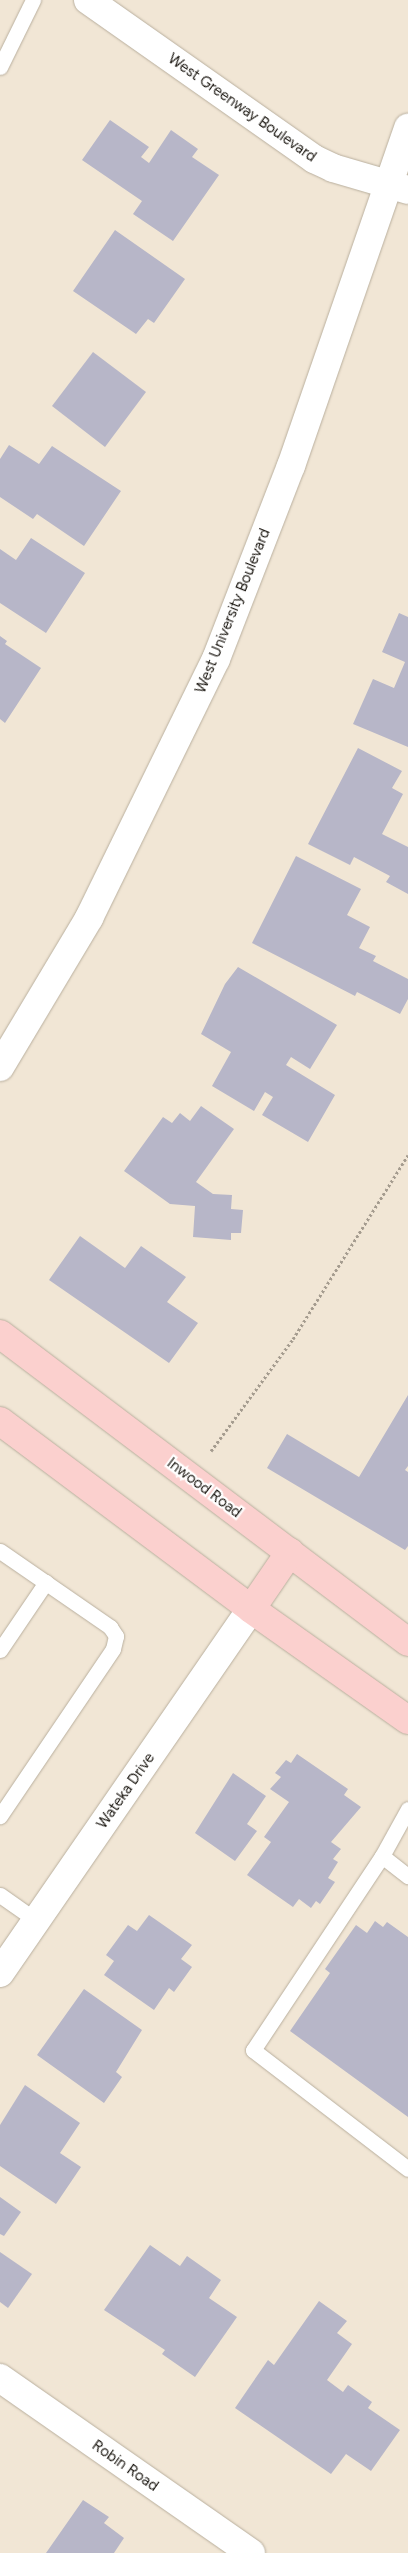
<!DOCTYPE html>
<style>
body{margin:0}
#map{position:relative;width:408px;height:2553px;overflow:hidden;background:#f1e6d5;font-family:Figtree,sans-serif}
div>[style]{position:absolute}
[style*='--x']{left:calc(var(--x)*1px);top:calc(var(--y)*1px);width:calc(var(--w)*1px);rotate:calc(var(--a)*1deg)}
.building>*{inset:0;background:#b7b6c8}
.path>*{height:3px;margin-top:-1.5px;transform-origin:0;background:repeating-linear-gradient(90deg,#a59c8f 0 2.5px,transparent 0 5px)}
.roads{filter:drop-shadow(0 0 1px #b9af9e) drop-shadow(0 0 1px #b9af9e)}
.service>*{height:15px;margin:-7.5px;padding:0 7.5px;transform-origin:7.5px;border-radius:7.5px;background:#fff}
.minor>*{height:28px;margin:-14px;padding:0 14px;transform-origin:14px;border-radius:14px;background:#fff}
.tertiary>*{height:28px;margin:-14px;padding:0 14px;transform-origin:14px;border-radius:14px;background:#fff}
.secondary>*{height:28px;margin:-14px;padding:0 14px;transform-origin:14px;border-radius:14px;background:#fbd0ce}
span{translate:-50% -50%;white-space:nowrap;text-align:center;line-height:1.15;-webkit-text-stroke:4.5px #fff;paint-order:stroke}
.street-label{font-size:15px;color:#1c1812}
</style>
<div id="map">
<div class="building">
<div style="clip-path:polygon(110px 120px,149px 147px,141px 157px,149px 163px,171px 130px,198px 149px,192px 157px,219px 175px,173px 241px,133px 214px,142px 201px,82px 160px)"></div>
<div style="clip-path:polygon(115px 230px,185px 279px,154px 323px,148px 319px,136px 334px,73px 291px)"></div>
<div style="clip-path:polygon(93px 352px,146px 392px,105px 447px,52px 406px)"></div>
<div style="clip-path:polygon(9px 445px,39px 464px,52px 446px,121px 491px,84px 546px,37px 514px,33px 519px,0 497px,0 459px)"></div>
<div style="clip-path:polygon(31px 538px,85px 573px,46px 633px,0 603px,0 549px,16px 560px)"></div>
<div style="clip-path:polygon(399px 613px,408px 617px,408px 747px,353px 724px,373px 679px,394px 688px,405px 662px,382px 652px)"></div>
<div style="clip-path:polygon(0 636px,7px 641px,5px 644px,41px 668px,5px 723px,0 719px)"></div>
<div style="clip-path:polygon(358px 748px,402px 771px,392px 788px,403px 794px,382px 834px,408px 847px,408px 894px,386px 882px,390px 876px,354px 857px,350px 865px,308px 844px)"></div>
<div style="clip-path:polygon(296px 856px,361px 889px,347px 915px,370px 927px,359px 948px,376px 956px,373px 961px,408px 979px,408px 999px,400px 1014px,357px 992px,355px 996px,252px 943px)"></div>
<div style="clip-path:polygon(238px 967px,337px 1025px,310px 1069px,291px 1057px,286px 1065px,335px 1095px,308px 1142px,262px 1115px,273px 1097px,265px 1092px,254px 1111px,212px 1086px,231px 1052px,201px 1034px,225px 984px)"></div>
<div style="clip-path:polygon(201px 1106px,234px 1129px,196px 1182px,213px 1194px,232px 1195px,231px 1209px,243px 1210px,241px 1233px,231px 1233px,231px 1240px,193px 1237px,195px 1206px,170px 1204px,124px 1171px,163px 1117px,172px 1123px,180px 1113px,190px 1121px)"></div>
<div style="clip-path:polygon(80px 1236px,125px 1268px,141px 1246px,186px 1277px,167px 1302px,198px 1323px,169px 1363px,49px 1280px)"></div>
<div style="clip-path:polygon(408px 1395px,408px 1466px,405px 1470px,408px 1472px,408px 1546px,405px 1550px,267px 1468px,287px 1434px,359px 1477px)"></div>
<div style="clip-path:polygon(297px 1754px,348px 1789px,344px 1795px,361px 1807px,331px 1842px,341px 1849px,333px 1859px,338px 1862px,328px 1878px,335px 1882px,320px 1904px,316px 1901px,311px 1908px,299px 1899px,293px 1907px,247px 1875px,271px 1842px,264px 1837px,289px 1802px,270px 1789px,281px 1777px,275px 1773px,286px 1760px,291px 1763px)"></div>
<div style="clip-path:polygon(233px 1773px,266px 1796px,247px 1824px,257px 1831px,235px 1861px,195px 1833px)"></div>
<div style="clip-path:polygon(149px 1915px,192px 1945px,181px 1959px,192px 1967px,174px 1992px,169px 1988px,154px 2010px,104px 1975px,114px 1961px,106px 1955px,128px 1925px,137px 1931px)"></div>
<div style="clip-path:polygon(375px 1921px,383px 1927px,387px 1922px,408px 1937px,408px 2117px,290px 2031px,330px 1973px,325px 1969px,356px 1925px,367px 1933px)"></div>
<div style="clip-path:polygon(84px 1989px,142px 2030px,116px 2072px,122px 2077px,104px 2103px,37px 2055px)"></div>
<div style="clip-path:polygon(25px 2085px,80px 2123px,60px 2153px,81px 2167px,56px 2204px,0 2166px,0 2125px)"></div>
<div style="clip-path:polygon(0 2197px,21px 2212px,4px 2236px,0 2234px)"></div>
<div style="clip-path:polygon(150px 2245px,180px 2266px,187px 2256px,221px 2280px,209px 2298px,237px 2317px,195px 2377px,162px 2354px,165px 2350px,104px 2310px)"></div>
<div style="clip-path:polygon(0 2252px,32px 2274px,8px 2308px,0 2302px)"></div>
<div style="clip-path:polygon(319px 2301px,347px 2321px,337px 2333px,352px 2344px,327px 2380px,343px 2392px,348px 2385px,372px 2402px,368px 2408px,400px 2430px,371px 2471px,346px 2454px,331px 2474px,235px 2408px,268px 2360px,274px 2365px)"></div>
<div style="clip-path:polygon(83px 2500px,109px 2517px,104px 2523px,124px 2538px,114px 2553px,46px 2553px)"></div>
</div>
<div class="path">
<div style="--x:211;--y:1451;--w:139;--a:-53.8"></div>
<div style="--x:293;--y:1339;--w:217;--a:-58"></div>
</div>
<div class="roads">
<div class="service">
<div style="--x:0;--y:67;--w:75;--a:-63.8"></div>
<div style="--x:0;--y:1551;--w:134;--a:34.6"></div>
<div style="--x:110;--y:1627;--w:11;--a:56"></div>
<div style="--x:116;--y:1636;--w:13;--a:103"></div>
<div style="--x:113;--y:1649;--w:202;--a:124.1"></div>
<div style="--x:0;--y:1650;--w:82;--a:-55.9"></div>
<div style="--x:408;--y:1809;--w:54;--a:119"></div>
<div style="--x:382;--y:1856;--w:233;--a:123.6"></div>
<div style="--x:253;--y:2050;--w:195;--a:37.5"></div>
<div style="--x:382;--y:1856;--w:33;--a:38"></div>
<div style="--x:0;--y:1895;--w:45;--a:35.1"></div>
</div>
<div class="minor">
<div style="--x:88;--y:0;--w:276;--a:35.1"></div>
<div style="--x:314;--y:159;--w:21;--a:25"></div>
<div style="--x:333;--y:168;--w:78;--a:16.3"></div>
<div style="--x:0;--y:1973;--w:442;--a:-55.4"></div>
<div style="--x:0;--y:2378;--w:306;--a:34.9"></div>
</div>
<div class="tertiary">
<div style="--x:0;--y:1067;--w:174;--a:-59.1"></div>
<div style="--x:89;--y:918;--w:288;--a:-63.9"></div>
<div style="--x:216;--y:659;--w:207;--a:-68.8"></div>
<div style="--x:291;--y:466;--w:358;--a:-70.9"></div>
</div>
<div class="secondary">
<div style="--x:0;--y:1334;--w:511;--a:37.05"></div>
<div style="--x:0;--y:1421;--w:314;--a:36.8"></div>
<div style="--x:251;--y:1609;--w:192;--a:35.3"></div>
<div style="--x:251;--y:1609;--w:69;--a:-55.6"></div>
</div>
</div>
<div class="street-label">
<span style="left:242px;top:108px;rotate:35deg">West Greenway Boulevard</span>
<span style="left:233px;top:611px;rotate:-68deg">West University Boulevard</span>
<span style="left:204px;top:1488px;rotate:37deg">Inwood Road</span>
<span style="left:126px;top:1791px;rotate:-55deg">Wateka Drive</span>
<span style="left:125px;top:2466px;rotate:35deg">Robin Road</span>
</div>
</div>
